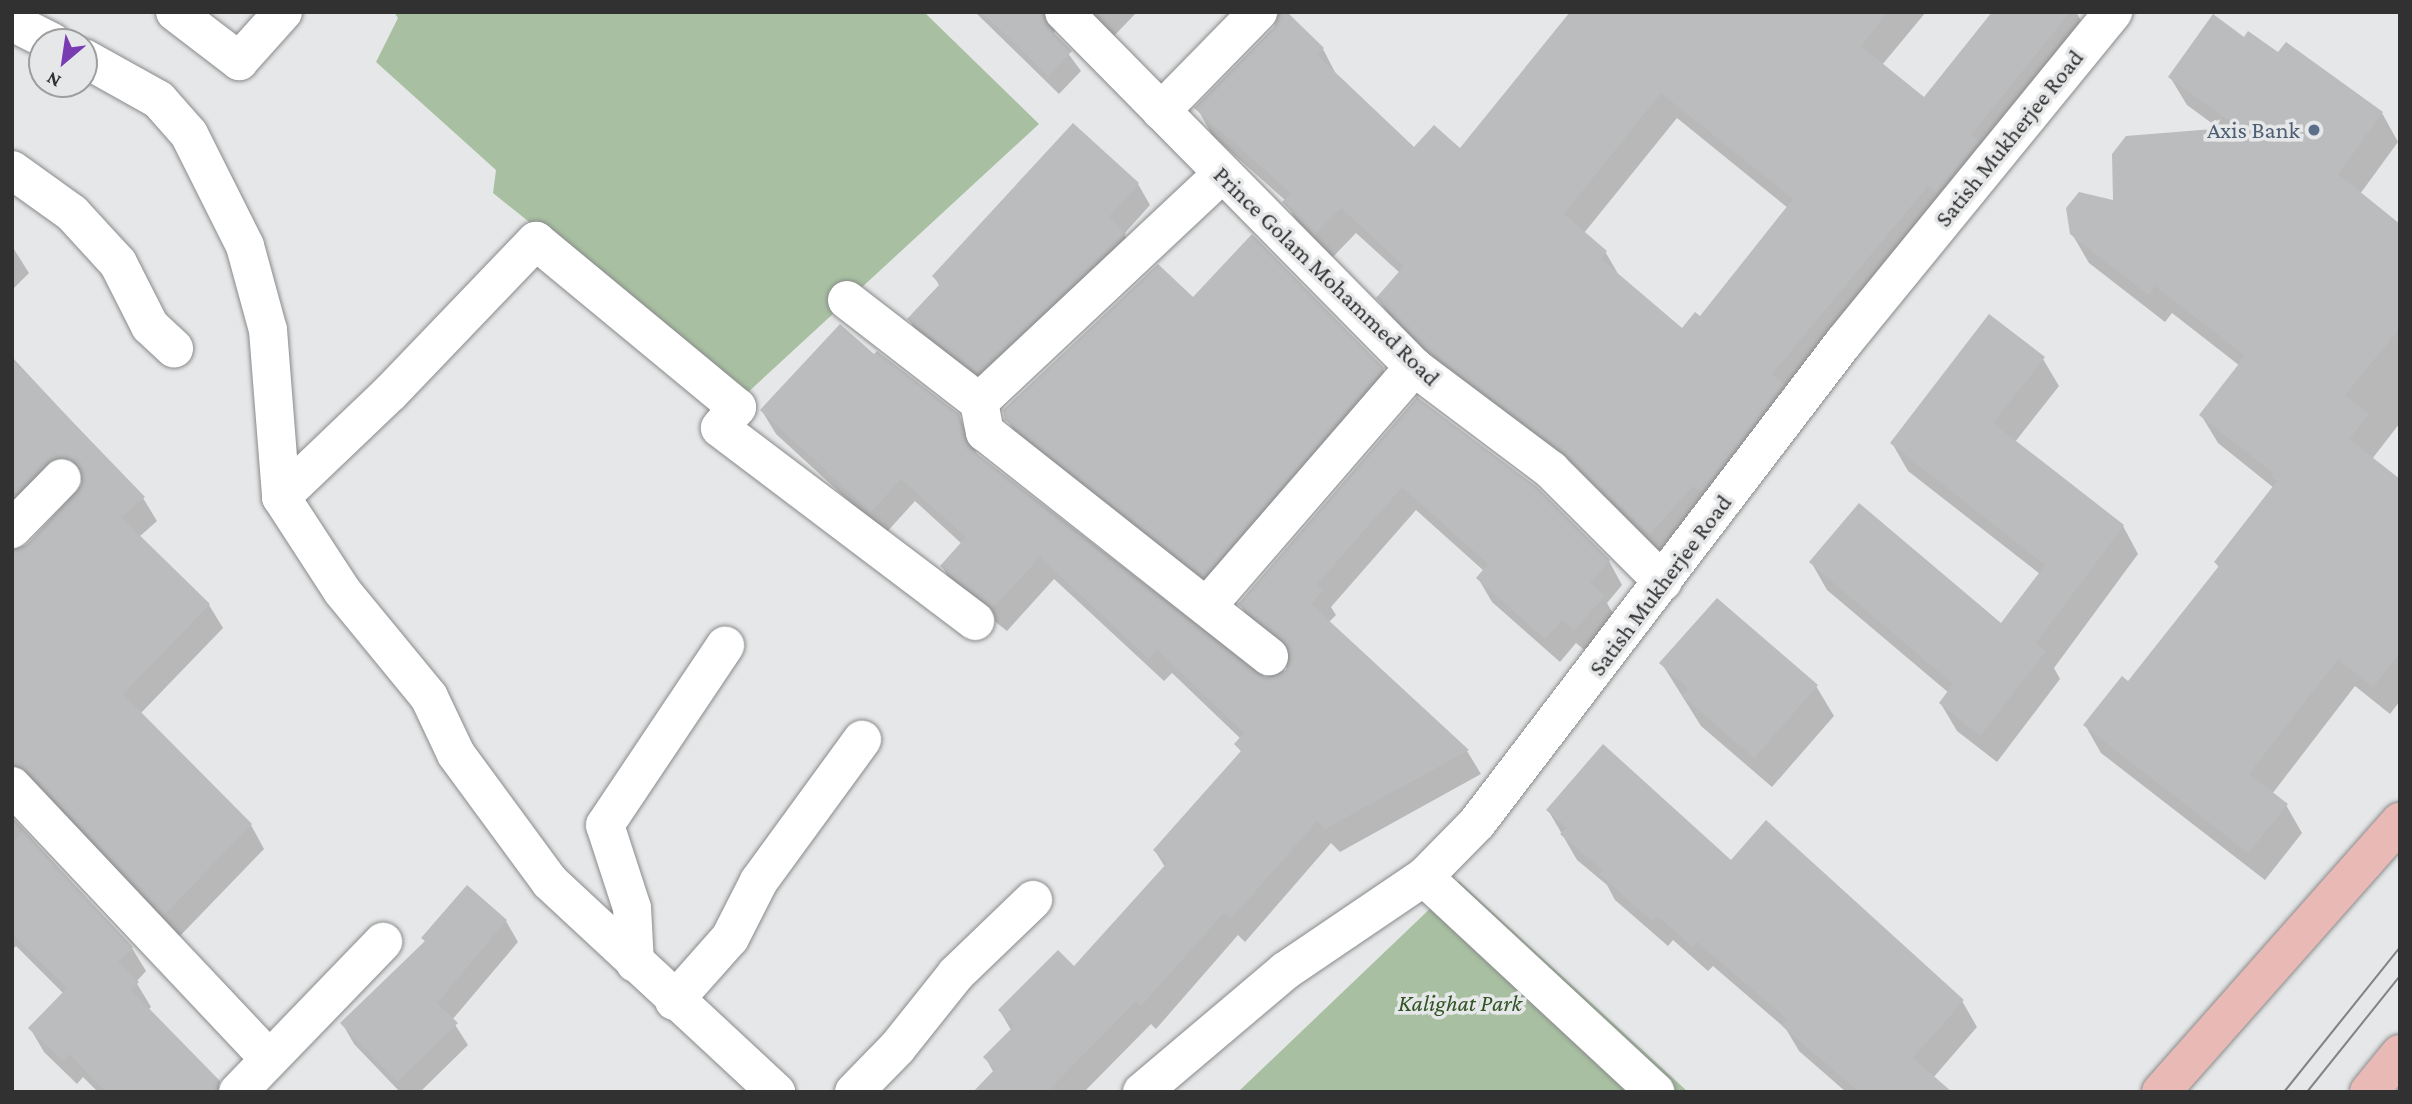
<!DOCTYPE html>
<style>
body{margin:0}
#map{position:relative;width:2412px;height:1104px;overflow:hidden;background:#e6e7e8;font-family:"Crimson Pro",serif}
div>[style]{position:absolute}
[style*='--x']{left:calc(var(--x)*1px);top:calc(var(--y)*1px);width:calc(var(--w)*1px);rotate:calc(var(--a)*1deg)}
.green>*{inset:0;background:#a8c0a1}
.shadow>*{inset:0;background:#0003}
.building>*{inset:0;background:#bbbcbd}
.roads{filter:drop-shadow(0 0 2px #898a8b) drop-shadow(0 0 2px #898a8b)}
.street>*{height:38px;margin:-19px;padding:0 19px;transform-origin:19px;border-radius:19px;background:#fff}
.primary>*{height:38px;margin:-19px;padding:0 19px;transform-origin:19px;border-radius:19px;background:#e9bab5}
.tram>*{height:2px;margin:-1px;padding:0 1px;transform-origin:1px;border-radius:1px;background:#838484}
.dots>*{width:19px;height:19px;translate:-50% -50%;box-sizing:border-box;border:4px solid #e6e7e8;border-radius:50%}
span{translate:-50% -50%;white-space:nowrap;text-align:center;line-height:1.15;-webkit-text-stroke:7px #e6e7e8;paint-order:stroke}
.service-label{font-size:24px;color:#4e5e75}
.right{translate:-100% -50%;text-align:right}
.street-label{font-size:24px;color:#313131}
.park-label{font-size:24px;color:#315425;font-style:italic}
.frame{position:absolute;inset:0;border:14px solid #313131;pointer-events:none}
.north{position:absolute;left:28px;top:28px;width:70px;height:70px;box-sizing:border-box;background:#e6e7e8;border:2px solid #9e9e9f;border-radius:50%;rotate:209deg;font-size:19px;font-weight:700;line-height:28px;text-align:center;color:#313131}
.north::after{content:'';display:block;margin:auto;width:24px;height:32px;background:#793bb1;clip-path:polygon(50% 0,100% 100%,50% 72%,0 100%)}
</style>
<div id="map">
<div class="green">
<div style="clip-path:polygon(394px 12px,924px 12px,1039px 124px,745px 395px,493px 193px,496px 170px,376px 62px,398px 18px)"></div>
<div style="clip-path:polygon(1459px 881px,1688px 1092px,1238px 1092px)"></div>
</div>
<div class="shadow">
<div style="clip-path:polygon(975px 12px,1070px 12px,1059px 15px,1054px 34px,1081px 71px,1059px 94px)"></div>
<div style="clip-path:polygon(1086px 12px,1137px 12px,1113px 37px)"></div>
<div style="clip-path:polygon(evenodd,1572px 12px,1926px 12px,1882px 65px,1924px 99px,1994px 12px,2076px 12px,2089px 34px,1665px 560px,1445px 377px,1394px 324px,1378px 298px,1400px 273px,1356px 233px,1330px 260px,1300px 229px,1286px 201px,1212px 135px,1197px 108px,1323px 49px,1337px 76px,1414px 150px,1460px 151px,1572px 12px,1677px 118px,1788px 208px,1700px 318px,1682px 331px,1621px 279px,1606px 253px,1584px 233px,1677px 118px)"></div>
<div style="clip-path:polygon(2244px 39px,2382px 113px,2398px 142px,2360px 194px,2400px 226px,2400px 423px,2372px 459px,2400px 481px,2400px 701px,2390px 714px,2355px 686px,2272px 794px,2286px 805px,2302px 833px,2265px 880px,2101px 753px,2085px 725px,2129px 683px,2219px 568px,2216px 563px,2274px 488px,2218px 443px,2201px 415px,2240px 366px,2172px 313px,2165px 322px,2089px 263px,2072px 234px,2221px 130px,2187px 105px,2170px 77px)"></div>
<div style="clip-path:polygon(1073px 126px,1138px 184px,1150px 205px,1124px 234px,1137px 256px,990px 393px,921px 340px,909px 319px,940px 287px,934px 276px)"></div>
<div style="clip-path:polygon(12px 246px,29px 273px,12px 290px)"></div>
<div style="clip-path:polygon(1193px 299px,1383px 369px,1395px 390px,1216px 596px,1019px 441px,1007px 419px)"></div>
<div style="clip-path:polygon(12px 357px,143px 498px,157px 521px,139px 537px,209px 605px,223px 628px,140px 714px,251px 825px,264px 849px,178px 938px,12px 793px,12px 550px,19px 552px,79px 494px,82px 480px,69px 481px,12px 540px)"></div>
<div style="clip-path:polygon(874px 357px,958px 415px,978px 456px,1265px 679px,1287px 671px,1289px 659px,1254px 628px,1240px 604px,1417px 399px,1609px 561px,1622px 585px,1607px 603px,1617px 621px,1588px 653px,1576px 643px,1560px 662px,1492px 602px,1478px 578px,1484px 571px,1416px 510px,1331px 607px,1336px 615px,1328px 623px,1467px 751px,1481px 774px,1340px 852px,1331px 843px,1245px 942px,1238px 935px,1156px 1029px,1151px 1024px,1084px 1092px,975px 1092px,994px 1073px,985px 1057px,1011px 1030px,1000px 1011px,1074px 968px,1165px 867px,1155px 851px,1242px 753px,1236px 744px,1241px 739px,1172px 673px,1164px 681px,1054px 579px,1007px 631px,955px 590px,942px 566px,962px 544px,915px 501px,885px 534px,776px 434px,762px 411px)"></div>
<div style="clip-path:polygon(2043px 359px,2059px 386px,2015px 442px,2123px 526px,2138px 554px,2054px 668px,2060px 679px,1997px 762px,1957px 731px,1941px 704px,1949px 693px,1827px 590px,1811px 562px,2001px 625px,2040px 574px,1908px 471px,1892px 443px)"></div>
<div style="clip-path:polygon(1662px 664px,1816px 686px,1834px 716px,1772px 787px,1701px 726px)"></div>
<div style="clip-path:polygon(1548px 810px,1732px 863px,1962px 1001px,1977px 1027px,1933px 1078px,1949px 1092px,1846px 1092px,1799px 1051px,1786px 1029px,1713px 966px,1708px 971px,1673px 940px,1668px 946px,1615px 900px,1607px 885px,1577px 860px)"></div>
<div style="clip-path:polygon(12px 817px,132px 948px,146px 971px,136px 982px,151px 1007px,148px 1010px,224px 1092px,98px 1092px,83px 1077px,77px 1084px,44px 1052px,30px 1028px,64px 994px,16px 946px,12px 950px)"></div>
<div style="clip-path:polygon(467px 887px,506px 921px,518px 942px,452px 1020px,468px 1045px,420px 1092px,400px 1092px,354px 1044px,342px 1023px,426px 943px,423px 938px)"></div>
</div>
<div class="building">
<div style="clip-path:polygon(982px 12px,1043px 12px,1048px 27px,1072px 51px,1048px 76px)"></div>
<div style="clip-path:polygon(evenodd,1279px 12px,1287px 12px,1324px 48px,1317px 55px,1414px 147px,1434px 125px,1460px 148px,1570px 12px,1888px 12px,1861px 46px,1924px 97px,1992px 12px,2070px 12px,1971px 135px,1979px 141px,1937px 193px,1928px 186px,1772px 374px,1784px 384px,1712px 479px,1700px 492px,1693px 486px,1649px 535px,1566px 454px,1428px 350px,1376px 298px,1404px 266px,1341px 208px,1314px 235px,1282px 202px,1291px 193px,1194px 108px,1274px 27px,1279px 12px,1661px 93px,1793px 199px,1700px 316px,1695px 312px,1682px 328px,1601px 259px,1607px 251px,1564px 214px,1661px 93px)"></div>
<div style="clip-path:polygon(2213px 14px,2244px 37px,2248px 31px,2278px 52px,2286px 42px,2383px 112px,2338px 174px,2400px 224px,2400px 328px,2345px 395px,2369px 414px,2349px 439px,2400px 479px,2400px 653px,2373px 687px,2338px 659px,2249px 774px,2288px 804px,2248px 853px,2083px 725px,2122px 676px,2128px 681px,2219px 566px,2214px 562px,2277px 481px,2270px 476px,2273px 473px,2199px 415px,2245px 356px,2155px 286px,2148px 295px,2070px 234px,2066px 208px,2079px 192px,2113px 200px,2112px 154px,2126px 136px,2238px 127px,2168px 77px)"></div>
<div style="clip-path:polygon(1073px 123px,1139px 183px,1109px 217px,1126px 234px,978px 373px,907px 319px,940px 284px,932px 276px)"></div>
<div style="clip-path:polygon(1252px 234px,1384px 368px,1204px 577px,1005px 420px,1003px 410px,1158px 264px,1193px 297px)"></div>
<div style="clip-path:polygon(1989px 314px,2045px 357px,1993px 423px,2124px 525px,2036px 643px,2046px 651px,1980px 736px,1939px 703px,1953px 684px,1809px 562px,1859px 503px,2001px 623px,2045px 565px,1890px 443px)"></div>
<div style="clip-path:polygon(840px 324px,874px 354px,877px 351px,959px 414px,971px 449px,1265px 677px,1286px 670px,1289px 649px,1238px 604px,1417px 397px,1537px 487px,1610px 560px,1590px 583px,1605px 596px,1574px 630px,1562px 620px,1545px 639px,1476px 578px,1488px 564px,1402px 487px,1317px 584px,1323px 590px,1311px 604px,1469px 750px,1325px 829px,1317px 821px,1231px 919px,1224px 913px,1141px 1006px,1136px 1001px,1047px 1092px,973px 1092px,995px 1069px,983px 1057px,1014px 1026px,998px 1010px,1058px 950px,1074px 966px,1167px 863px,1153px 850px,1241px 751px,1234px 744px,1244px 733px,1157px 650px,1149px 659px,1040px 557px,992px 609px,940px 566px,966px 537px,901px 479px,871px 512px,760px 410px)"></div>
<div style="clip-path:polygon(12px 359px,145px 497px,121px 517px,210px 604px,123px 694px,252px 824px,164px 915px,28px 771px,12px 765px,12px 550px,28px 544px,83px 483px,77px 462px,57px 457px,12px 497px)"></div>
<div style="clip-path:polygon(1717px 598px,1818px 685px,1754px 758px,1682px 696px,1688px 688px,1659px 663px)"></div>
<div style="clip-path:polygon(1603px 744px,1731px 860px,1766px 820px,1964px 1000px,1913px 1058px,1952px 1092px,1859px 1092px,1782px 1026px,1787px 1019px,1697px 942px,1693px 947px,1657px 916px,1652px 921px,1599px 874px,1602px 870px,1560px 834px,1567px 828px,1546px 810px)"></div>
<div style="clip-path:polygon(24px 831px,133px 947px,118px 962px,139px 982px,131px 990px,220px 1081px,217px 1092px,106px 1092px,69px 1054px,63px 1061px,28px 1028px,67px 988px,12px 934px,12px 844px)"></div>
<div style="clip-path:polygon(467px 885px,507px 920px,437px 1003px,458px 1023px,397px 1082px,340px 1023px,425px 941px,421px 938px)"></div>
</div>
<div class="roads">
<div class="street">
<div style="--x:175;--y:12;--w:81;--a:37.4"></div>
<div style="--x:239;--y:61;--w:66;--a:-48.1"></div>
<div style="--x:1064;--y:12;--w:499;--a:45.4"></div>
<div style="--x:1414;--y:367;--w:171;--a:36.9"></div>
<div style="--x:1551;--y:470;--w:158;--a:45"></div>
<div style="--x:12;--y:22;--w:45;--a:26.6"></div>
<div style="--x:84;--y:58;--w:86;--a:29.2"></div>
<div style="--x:159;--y:100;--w:45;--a:48.6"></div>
<div style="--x:189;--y:134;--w:125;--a:63.4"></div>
<div style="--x:245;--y:246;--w:87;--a:74.7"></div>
<div style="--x:268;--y:330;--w:168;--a:85.5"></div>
<div style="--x:281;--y:497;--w:112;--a:57"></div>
<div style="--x:342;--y:591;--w:137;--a:50.6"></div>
<div style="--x:429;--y:697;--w:63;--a:64.7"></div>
<div style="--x:456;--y:754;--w:159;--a:53.7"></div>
<div style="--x:550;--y:882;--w:309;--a:42.9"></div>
<div style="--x:1161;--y:111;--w:139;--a:-45.6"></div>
<div style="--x:12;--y:170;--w:74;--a:35.6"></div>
<div style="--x:72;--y:213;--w:68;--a:47.4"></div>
<div style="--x:118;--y:263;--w:71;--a:63.1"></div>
<div style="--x:150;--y:326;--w:33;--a:43"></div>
<div style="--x:847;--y:300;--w:167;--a:37.7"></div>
<div style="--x:979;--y:402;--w:332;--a:-43.2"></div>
<div style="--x:979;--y:402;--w:31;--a:79"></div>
<div style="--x:985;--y:432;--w:362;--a:38.3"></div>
<div style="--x:281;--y:497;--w:151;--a:-43.7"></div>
<div style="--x:390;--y:393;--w:211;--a:-46.2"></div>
<div style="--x:536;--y:241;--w:261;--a:39.6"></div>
<div style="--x:737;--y:407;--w:27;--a:129"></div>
<div style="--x:720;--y:428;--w:320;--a:37.1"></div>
<div style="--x:12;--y:529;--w:71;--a:-45.6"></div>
<div style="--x:1208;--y:605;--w:315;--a:-49.1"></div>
<div style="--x:12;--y:786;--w:375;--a:46.7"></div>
<div style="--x:1424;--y:877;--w:316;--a:42.9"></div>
<div style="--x:635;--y:963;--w:55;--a:-93.1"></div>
<div style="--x:632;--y:908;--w:87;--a:-108"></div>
<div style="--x:605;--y:825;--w:216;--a:-56.2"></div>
<div style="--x:674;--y:1001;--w:84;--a:-48.4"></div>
<div style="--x:730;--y:938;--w:64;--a:-63"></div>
<div style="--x:759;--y:881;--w:175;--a:-53.9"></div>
<div style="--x:238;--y:1092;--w:209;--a:-46"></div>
<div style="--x:854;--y:1092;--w:62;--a:-45.7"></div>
<div style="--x:897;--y:1048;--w:95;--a:-51.4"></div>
<div style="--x:956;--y:974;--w:107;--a:-43.9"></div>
<div style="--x:1142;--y:1092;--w:187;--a:-40.2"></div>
<div style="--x:1285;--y:971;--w:168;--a:-34.1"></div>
<div style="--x:1424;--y:877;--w:76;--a:-45.5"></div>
<div style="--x:1477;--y:823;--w:605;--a:-52.66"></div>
<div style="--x:1844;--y:342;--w:426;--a:-50.8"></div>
</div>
<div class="primary">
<div style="--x:2161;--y:1092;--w:361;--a:-48.5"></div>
<div style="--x:2369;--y:1092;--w:49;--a:-50.8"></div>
</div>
</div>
<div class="tram">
<div style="--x:2284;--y:1092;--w:186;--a:-51.3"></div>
<div style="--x:2307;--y:1092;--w:149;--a:-51.3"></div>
</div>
<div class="dots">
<div style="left:2314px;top:130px;background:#5c6f8a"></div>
</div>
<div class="service-label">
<span class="right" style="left:2300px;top:130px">Axis Bank</span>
</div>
<div class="street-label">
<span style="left:2009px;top:138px;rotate:-51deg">Satish Mukherjee Road</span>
<span style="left:1327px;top:276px;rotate:44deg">Prince Golam Mohammed Road</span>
<span style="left:1660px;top:585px;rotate:-53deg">Satish Mukherjee Road</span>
</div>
<div class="park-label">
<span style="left:1460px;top:1003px">Kalighat Park</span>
</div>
<div class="frame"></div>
<div class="north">N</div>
</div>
